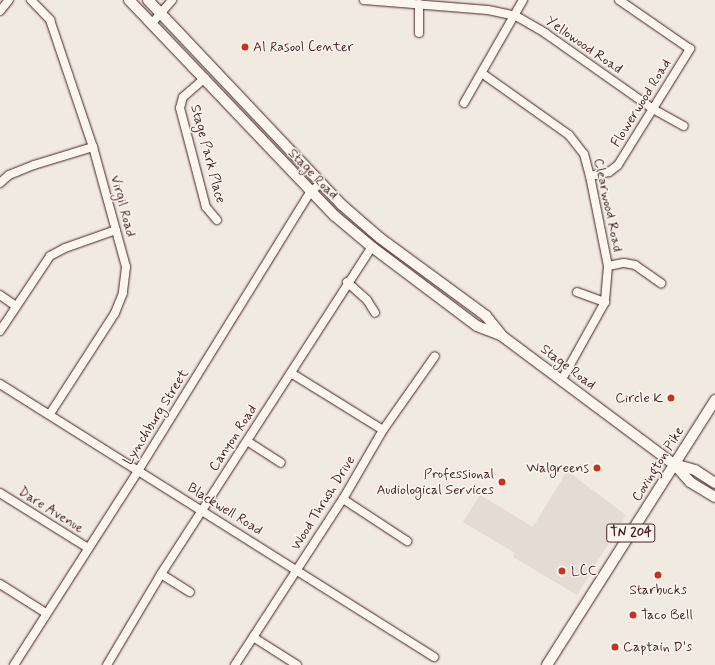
<!DOCTYPE html>
<style>
body{margin:0}
#map{position:relative;width:715px;height:665px;overflow:hidden;background:#f0eae0;font-family:Mynerve,sans-serif}
div>[style]{position:absolute}
[style*='--x']{left:calc(var(--x)*1px);top:calc(var(--y)*1px);width:calc(var(--w)*1px);rotate:calc(var(--a)*1deg)}
.built>*{inset:0;background:#e4dbd2}
.roads{filter:drop-shadow(0 0 1px #4a1f2b) drop-shadow(0 0 1px #4a1f2b)}
.minor>*{height:8px;margin:-4px;padding:0 4px;transform-origin:4px;border-radius:4px;background:#fbf7ec}
.major>*{height:10px;margin:-5px;padding:0 5px;transform-origin:5px;border-radius:5px;background:#fbf7ec}
.dots>*{width:11px;height:11px;translate:-50% -50%;box-sizing:border-box;border:2px solid #fbf7ec;border-radius:50%}
span{translate:-50% -50%;white-space:nowrap;text-align:center;line-height:1.15;-webkit-text-stroke:3px #fbf7ec;paint-order:stroke}
.shield-label span{padding:1px 3px;background:#fbf7ec;border:1px solid;border-radius:3px;-webkit-text-stroke-width:0}
.shield-label{font-size:13px;color:#4a1f2b;font-weight:700}
.street-label{font-size:14px;color:#4a1f2b}
.poi-label{font-size:14px;color:#4a1f2b}
.left{translate:0 -50%;text-align:left}
.right{translate:-100% -50%;text-align:right}
</style>
<div id="map">
<div class="built">
<div style="clip-path:polygon(567px 471px,626px 515px,577px 595px,513px 557px,515px 553px,463px 522px,480px 495px,533px 527px)"></div>
</div>
<div class="roads">
<div class="minor">
<div style="--x:31;--y:0;--w:28;--a:46"></div>
<div style="--x:50;--y:20;--w:134;--a:71.3"></div>
<div style="--x:93;--y:147;--w:124;--a:74.6"></div>
<div style="--x:126;--y:267;--w:26;--a:97"></div>
<div style="--x:123;--y:293;--w:22;--a:112"></div>
<div style="--x:115;--y:313;--w:120;--a:122.8"></div>
<div style="--x:364;--y:0;--w:124;--a:4.6"></div>
<div style="--x:488;--y:10;--w:29;--a:12"></div>
<div style="--x:516;--y:16;--w:34;--a:30"></div>
<div style="--x:545;--y:33;--w:132;--a:35.1"></div>
<div style="--x:653;--y:109;--w:35;--a:29"></div>
<div style="--x:419;--y:4;--w:29;--a:90"></div>
<div style="--x:0;--y:11;--w:14;--a:-51"></div>
<div style="--x:153;--y:22;--w:29;--a:-49"></div>
<div style="--x:483;--y:74;--w:105;--a:35.3"></div>
<div style="--x:569;--y:135;--w:24;--a:52"></div>
<div style="--x:584;--y:154;--w:23;--a:75"></div>
<div style="--x:590;--y:176;--w:92;--a:78.7"></div>
<div style="--x:608;--y:266;--w:36;--a:95"></div>
<div style="--x:605;--y:302;--w:90;--a:119.1"></div>
<div style="--x:205;--y:78;--w:29;--a:139"></div>
<div style="--x:183;--y:97;--w:11;--a:105"></div>
<div style="--x:180;--y:108;--w:102;--a:75.3"></div>
<div style="--x:206;--y:207;--w:17;--a:50"></div>
<div style="--x:464;--y:103;--w:119;--a:-60.2"></div>
<div style="--x:590;--y:176;--w:19;--a:-12"></div>
<div style="--x:609;--y:172;--w:11;--a:-38"></div>
<div style="--x:618;--y:165;--w:137;--a:-58.2"></div>
<div style="--x:690;--y:49;--w:86;--a:-145.4"></div>
<div style="--x:0;--y:183;--w:12;--a:-42"></div>
<div style="--x:9;--y:175;--w:27;--a:-22"></div>
<div style="--x:34;--y:165;--w:62;--a:-17"></div>
<div style="--x:608;--y:266;--w:16;--a:-11"></div>
<div style="--x:624;--y:263;--w:11;--a:10"></div>
<div style="--x:635;--y:265;--w:32;--a:35"></div>
<div style="--x:347;--y:282;--w:27;--a:42"></div>
<div style="--x:367;--y:300;--w:15;--a:58"></div>
<div style="--x:577;--y:292;--w:30;--a:20"></div>
<div style="--x:0;--y:295;--w:19;--a:35"></div>
<div style="--x:0;--y:331;--w:90;--a:-56.3"></div>
<div style="--x:50;--y:256;--w:17;--a:-28"></div>
<div style="--x:65;--y:248;--w:54;--a:-19.4"></div>
<div style="--x:291;--y:373;--w:108;--a:31.8"></div>
<div style="--x:0;--y:384;--w:513;--a:32.17"></div>
<div style="--x:247;--y:441;--w:40;--a:32.9"></div>
<div style="--x:0;--y:493;--w:104;--a:32"></div>
<div style="--x:343;--y:499;--w:77;--a:33.3"></div>
<div style="--x:161;--y:574;--w:34;--a:32"></div>
<div style="--x:0;--y:584;--w:54;--a:32.2"></div>
<div style="--x:253;--y:637;--w:52;--a:32.5"></div>
<div style="--x:14;--y:665;--w:230;--a:-57.4"></div>
<div style="--x:138;--y:471;--w:328;--a:-58.3"></div>
<div style="--x:310;--y:192;--w:13;--a:-39"></div>
<div style="--x:107;--y:665;--w:106;--a:-59.3"></div>
<div style="--x:161;--y:574;--w:389;--a:-57.2"></div>
<div style="--x:235;--y:665;--w:198;--a:-57"></div>
<div style="--x:343;--y:499;--w:80;--a:-59.9"></div>
<div style="--x:383;--y:430;--w:90;--a:-54.9"></div>
</div>
<div class="major">
<div style="--x:129;--y:0;--w:298;--a:46.4"></div>
<div style="--x:335;--y:216;--w:48;--a:40"></div>
<div style="--x:372;--y:247;--w:131;--a:37"></div>
<div style="--x:477;--y:326;--w:26;--a:21"></div>
<div style="--x:148;--y:0;--w:282;--a:46.6"></div>
<div style="--x:342;--y:205;--w:50;--a:41"></div>
<div style="--x:380;--y:238;--w:132;--a:36.3"></div>
<div style="--x:486;--y:316;--w:26;--a:51"></div>
<div style="--x:502;--y:336;--w:214;--a:36.7"></div>
<div style="--x:674;--y:464;--w:24;--a:48"></div>
<div style="--x:690;--y:482;--w:29;--a:31"></div>
<div style="--x:674;--y:464;--w:22;--a:16"></div>
<div style="--x:695;--y:470;--w:24;--a:33"></div>
<div style="--x:547;--y:665;--w:314;--a:-57.6"></div>
</div>
</div>
<div class="dots">
<div style="left:245px;top:47px;background:#c8321e"></div>
<div style="left:671px;top:398px;background:#c8321e"></div>
<div style="left:597px;top:468px;background:#c8321e"></div>
<div style="left:502px;top:482px;background:#c8321e"></div>
<div style="left:562px;top:571px;background:#c8321e"></div>
<div style="left:658px;top:575px;background:#c8321e"></div>
<div style="left:633px;top:615px;background:#c8321e"></div>
<div style="left:615px;top:647px;background:#c8321e"></div>
</div>
<div class="shield-label">
<span style="left:631px;top:533px">TN 204</span>
</div>
<div class="street-label">
<span style="left:584px;top:45px;rotate:35deg">Yellowood Road</span>
<span style="left:641px;top:103px;rotate:-58deg">Flowerwood Road</span>
<span style="left:208px;top:154px;rotate:75deg">Stage Park Place</span>
<span style="left:313px;top:174px;rotate:46deg">Stage Road</span>
<span style="left:608px;top:205px;rotate:78deg">Clearwood Road</span>
<span style="left:123px;top:206px;rotate:75deg">Virgil Road</span>
<span style="left:568px;top:367px;rotate:37deg">Stage Road</span>
<span style="left:156px;top:417px;rotate:-58deg">Lynchburg Street</span>
<span style="left:233px;top:438px;rotate:-57deg">Canyon Road</span>
<span style="left:658px;top:464px;rotate:-58deg">Covington Pike</span>
<span style="left:323px;top:503px;rotate:-58deg">Wood Thrush Drive</span>
<span style="left:225px;top:509px;rotate:32deg">Blackwell Road</span>
<span style="left:51px;top:510px;rotate:32deg">Dare Avenue</span>
</div>
<div class="poi-label">
<span class="left" style="left:253px;top:47px">Al Rasool Center</span>
<span class="right" style="left:663px;top:398px">Circle K</span>
<span class="right" style="left:589px;top:468px">Walgreens</span>
<span class="right" style="left:494px;top:482px">Professional<br>Audiological Services</span>
<span class="left" style="left:571px;top:571px">LCC</span>
<span style="left:658px;top:590px">Starbucks</span>
<span class="left" style="left:641px;top:615px">Taco Bell</span>
<span class="left" style="left:623px;top:647px">Captain D's</span>
</div>
</div>
